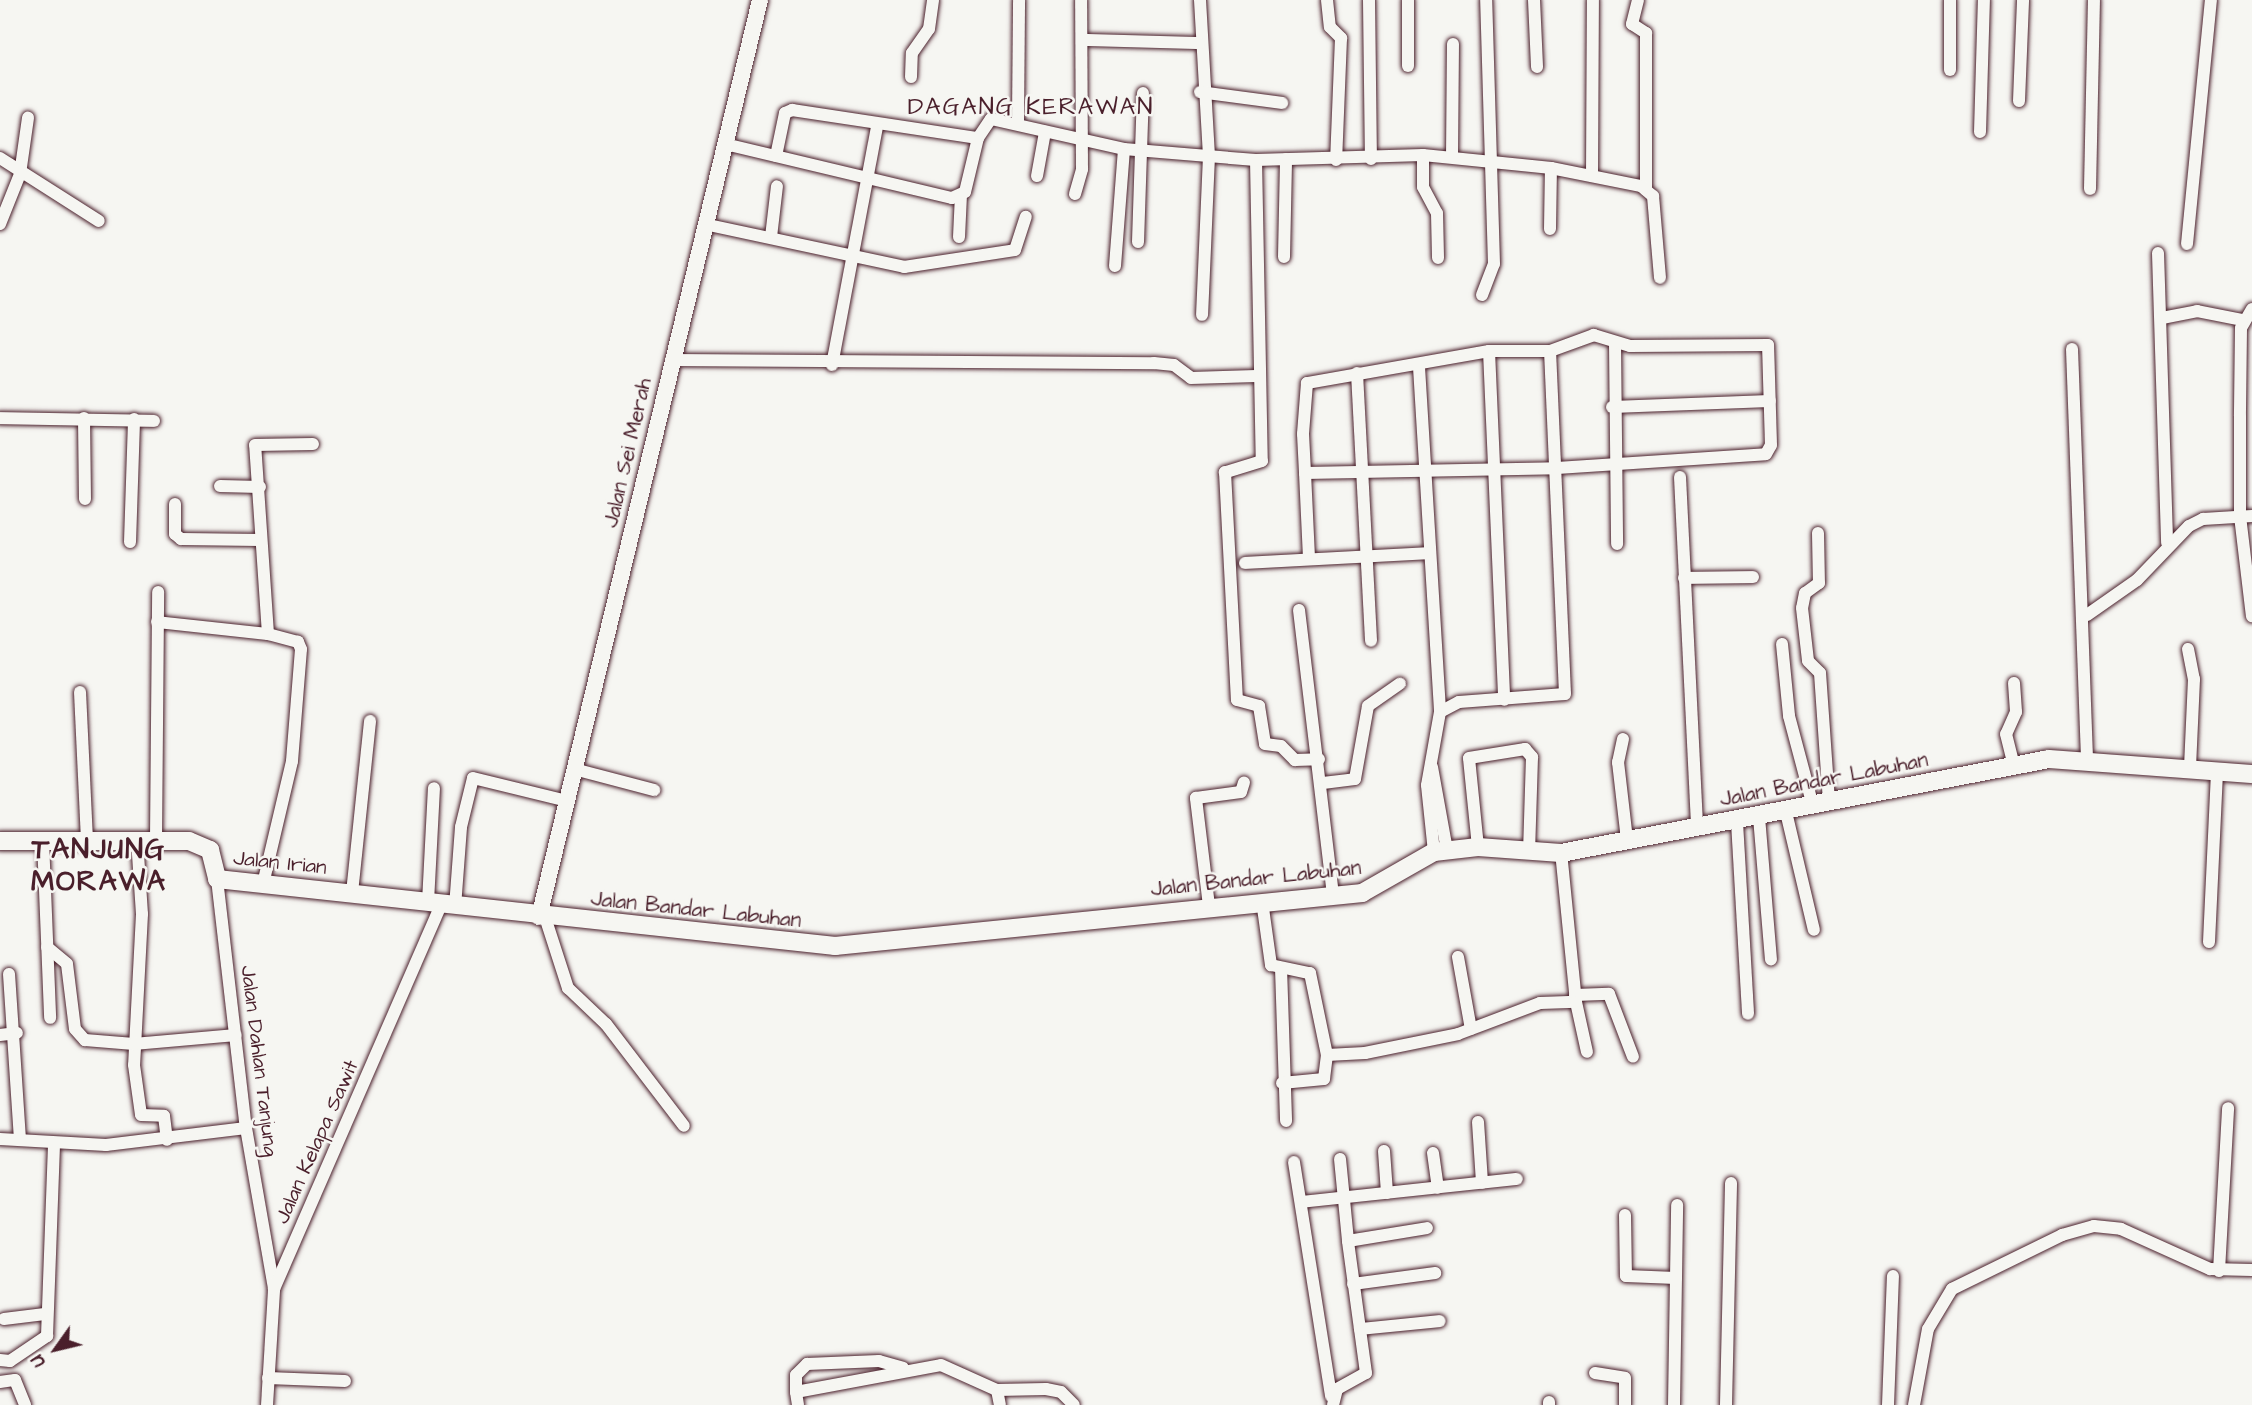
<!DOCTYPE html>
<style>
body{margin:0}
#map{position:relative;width:2252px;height:1405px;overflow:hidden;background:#f6f6f2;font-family:"Architects Daughter",sans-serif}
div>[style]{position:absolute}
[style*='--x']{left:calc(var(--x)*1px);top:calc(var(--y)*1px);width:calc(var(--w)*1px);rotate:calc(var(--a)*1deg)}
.roads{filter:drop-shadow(0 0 2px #4a1f2b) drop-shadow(0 0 2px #4a1f2b)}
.minor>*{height:12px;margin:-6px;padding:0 6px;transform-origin:6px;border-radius:6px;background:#f6f6f2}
.tertiary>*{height:16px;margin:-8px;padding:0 8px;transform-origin:8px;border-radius:8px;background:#f6f6f2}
.secondary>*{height:18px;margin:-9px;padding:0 9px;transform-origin:9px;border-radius:9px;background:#f6f6f2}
span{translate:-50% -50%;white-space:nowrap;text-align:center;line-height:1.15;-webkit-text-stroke:5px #f6f6f2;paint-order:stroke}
.street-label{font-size:21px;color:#4a1f2b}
.quarter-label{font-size:24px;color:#4a1f2b;letter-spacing:2px}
.district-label{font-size:28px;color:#4a1f2b;font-weight:700;letter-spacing:2px}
.north{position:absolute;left:21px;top:1314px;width:70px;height:70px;-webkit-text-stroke:5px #f6f6f2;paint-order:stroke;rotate:236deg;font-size:19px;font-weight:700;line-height:28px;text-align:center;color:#4a1f2b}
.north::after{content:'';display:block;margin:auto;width:24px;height:32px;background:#4a1f2b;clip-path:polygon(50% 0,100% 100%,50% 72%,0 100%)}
</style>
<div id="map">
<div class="roads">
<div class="minor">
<div style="--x:1200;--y:0;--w:156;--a:86.7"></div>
<div style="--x:1209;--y:156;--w:159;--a:92.5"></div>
<div style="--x:1327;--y:0;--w:27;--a:84"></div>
<div style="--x:1330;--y:27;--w:16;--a:45"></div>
<div style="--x:1341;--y:38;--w:122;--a:92.3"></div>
<div style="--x:1369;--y:0;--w:159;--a:89.3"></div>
<div style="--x:1408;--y:0;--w:66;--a:90"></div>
<div style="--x:1534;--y:0;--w:67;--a:87.4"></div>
<div style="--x:1638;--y:0;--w:25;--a:104"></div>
<div style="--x:1632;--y:24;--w:17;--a:33"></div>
<div style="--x:1646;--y:33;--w:157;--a:90"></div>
<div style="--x:1085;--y:40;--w:114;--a:1.5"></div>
<div style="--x:1950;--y:70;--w:70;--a:-90"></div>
<div style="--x:911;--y:77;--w:24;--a:-88"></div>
<div style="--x:912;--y:53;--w:29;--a:-55"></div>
<div style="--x:929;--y:29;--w:29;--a:-82"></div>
<div style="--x:1200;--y:92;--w:83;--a:7.6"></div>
<div style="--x:2019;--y:101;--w:101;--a:-87.7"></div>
<div style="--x:1018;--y:121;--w:121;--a:-89.5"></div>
<div style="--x:1980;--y:132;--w:132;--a:-88.3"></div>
<div style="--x:725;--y:144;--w:233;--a:13.4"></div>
<div style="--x:952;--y:198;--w:14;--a:-25"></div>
<div style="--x:965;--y:192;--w:56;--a:-76.5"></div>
<div style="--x:978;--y:138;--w:23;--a:-56"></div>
<div style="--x:991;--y:119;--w:136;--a:12.7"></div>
<div style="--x:1124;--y:149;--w:132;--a:4.8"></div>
<div style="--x:1256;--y:160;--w:167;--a:-1.7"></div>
<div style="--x:1423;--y:155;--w:129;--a:5.8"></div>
<div style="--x:1551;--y:168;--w:92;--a:11.3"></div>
<div style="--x:1641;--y:186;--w:16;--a:40"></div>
<div style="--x:1653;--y:196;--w:82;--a:85.1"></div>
<div style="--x:1423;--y:155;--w:32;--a:90"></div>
<div style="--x:1423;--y:187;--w:30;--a:62"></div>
<div style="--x:1437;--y:213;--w:45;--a:88.7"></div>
<div style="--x:776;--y:156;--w:44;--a:-78.2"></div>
<div style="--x:785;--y:113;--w:8;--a:-23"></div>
<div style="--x:792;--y:110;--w:188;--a:8.6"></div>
<div style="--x:1452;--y:157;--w:113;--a:-89.5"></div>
<div style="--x:0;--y:158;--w:117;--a:32.5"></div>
<div style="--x:1256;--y:160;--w:301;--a:88.9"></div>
<div style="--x:1262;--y:461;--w:39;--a:163"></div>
<div style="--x:1225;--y:472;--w:228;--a:87"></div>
<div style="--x:1237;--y:700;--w:23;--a:15"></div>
<div style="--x:1259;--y:706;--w:38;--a:81"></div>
<div style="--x:1265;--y:744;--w:16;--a:7"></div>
<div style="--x:1281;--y:746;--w:20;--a:45"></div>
<div style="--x:1295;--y:760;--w:24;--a:-2"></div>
<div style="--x:1037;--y:176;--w:45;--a:-79.7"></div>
<div style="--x:1592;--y:176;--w:176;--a:-89.7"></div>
<div style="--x:2090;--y:189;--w:189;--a:-88.8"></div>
<div style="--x:1075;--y:194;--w:26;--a:-74"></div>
<div style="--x:1082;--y:169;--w:169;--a:-90.3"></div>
<div style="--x:0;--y:224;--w:54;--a:-68.2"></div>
<div style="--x:20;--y:174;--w:57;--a:-81.9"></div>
<div style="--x:704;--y:224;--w:205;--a:12.1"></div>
<div style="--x:904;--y:267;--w:112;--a:-8.7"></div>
<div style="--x:1015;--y:250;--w:35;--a:-72"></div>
<div style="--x:1550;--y:229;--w:61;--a:-89.1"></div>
<div style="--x:771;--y:237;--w:51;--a:-83.3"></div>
<div style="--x:959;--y:237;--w:42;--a:-87.3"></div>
<div style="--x:1138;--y:242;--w:149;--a:-88.1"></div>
<div style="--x:2187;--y:244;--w:245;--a:-84.4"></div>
<div style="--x:2158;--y:253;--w:290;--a:88.2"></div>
<div style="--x:1284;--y:257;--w:98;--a:-88.8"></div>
<div style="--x:1115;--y:266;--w:117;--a:-85.6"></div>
<div style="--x:1482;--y:295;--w:33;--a:-69"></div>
<div style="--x:1494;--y:264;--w:264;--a:-91.7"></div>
<div style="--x:2252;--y:309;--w:22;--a:120"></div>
<div style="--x:2241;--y:328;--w:88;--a:90.7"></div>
<div style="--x:2240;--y:416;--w:100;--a:90"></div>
<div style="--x:2240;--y:516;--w:101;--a:83.2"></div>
<div style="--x:2162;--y:318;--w:36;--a:-11"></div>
<div style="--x:2197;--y:311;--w:46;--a:11.3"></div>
<div style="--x:1615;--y:343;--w:201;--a:89.4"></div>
<div style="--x:2072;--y:349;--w:411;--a:87.9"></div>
<div style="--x:1489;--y:351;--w:349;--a:87.5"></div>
<div style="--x:671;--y:360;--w:483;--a:0.4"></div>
<div style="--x:1154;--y:363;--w:20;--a:6"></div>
<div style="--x:1174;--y:365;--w:21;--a:37"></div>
<div style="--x:1191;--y:378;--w:65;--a:-1.8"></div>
<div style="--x:832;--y:365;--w:243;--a:-79.3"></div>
<div style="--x:1419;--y:367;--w:346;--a:86.5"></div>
<div style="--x:1357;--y:373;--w:268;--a:87"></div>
<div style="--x:1612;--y:407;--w:158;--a:-2.2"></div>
<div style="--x:0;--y:418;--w:154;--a:1.1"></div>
<div style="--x:84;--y:418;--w:81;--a:89.3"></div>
<div style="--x:1305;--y:473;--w:252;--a:-1.1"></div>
<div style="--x:1557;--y:468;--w:209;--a:-3.8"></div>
<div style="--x:1766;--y:454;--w:10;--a:-61"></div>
<div style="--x:1771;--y:445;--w:100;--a:-91.7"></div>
<div style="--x:1768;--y:345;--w:138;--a:179.6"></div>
<div style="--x:1630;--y:346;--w:38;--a:-163"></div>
<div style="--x:1594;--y:335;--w:47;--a:160"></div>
<div style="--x:1550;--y:351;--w:61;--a:180"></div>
<div style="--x:1489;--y:351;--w:185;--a:170"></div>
<div style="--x:1307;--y:383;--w:51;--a:94.5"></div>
<div style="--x:1303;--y:434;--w:39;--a:87"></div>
<div style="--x:1305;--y:473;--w:85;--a:87.3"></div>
<div style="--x:1680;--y:477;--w:351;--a:87.2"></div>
<div style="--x:220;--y:486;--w:40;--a:1.4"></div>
<div style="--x:175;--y:504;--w:30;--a:90"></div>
<div style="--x:175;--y:534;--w:8;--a:40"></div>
<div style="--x:181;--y:539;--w:79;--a:0.7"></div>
<div style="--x:1818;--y:533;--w:50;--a:88.9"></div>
<div style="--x:1819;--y:583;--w:17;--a:144"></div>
<div style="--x:1805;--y:593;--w:15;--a:101"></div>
<div style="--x:1802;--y:608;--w:53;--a:83.5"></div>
<div style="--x:1808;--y:661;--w:17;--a:45"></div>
<div style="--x:1820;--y:673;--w:129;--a:86"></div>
<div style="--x:130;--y:542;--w:123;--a:-88.1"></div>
<div style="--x:1245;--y:563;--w:185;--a:-3.1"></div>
<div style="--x:1684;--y:578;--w:69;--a:-0.8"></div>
<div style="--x:1299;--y:610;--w:287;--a:83.2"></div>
<div style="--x:2087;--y:615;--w:61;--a:-35"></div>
<div style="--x:2137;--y:580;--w:75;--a:-46.1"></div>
<div style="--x:2189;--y:526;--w:16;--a:-27"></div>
<div style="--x:2203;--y:519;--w:49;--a:-3.5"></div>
<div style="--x:157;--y:622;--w:112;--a:6.2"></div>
<div style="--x:268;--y:634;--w:189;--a:-93.9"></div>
<div style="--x:255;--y:445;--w:58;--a:-1"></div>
<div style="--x:1782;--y:644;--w:72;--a:84.4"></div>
<div style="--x:1789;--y:716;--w:93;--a:75.1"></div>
<div style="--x:2188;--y:649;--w:31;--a:79"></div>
<div style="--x:2194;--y:679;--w:88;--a:92.6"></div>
<div style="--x:2014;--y:683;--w:29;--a:86"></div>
<div style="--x:2016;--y:712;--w:24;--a:114"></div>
<div style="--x:2006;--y:734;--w:32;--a:76"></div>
<div style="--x:80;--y:692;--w:150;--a:87.3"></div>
<div style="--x:1623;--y:739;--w:24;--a:102"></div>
<div style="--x:1618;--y:762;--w:79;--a:83.4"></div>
<div style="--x:1432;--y:767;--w:84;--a:79.8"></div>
<div style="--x:574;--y:769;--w:83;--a:14.7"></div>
<div style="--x:1323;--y:783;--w:32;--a:-7"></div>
<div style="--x:1355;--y:779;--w:74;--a:-79.9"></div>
<div style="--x:1368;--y:706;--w:39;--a:-35"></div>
<div style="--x:1786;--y:812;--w:121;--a:76.7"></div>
<div style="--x:1759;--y:817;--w:143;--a:85.2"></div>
<div style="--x:1737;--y:822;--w:192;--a:86.7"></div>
<div style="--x:137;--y:839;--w:75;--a:86.2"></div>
<div style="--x:142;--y:914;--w:151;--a:93"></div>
<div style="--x:134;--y:1065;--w:50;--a:82"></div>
<div style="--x:141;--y:1115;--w:23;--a:2"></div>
<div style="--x:164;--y:1116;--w:24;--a:83"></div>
<div style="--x:156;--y:839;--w:247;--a:-89.5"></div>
<div style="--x:43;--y:840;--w:178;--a:87.7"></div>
<div style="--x:1478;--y:847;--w:89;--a:-95.8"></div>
<div style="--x:1469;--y:758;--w:57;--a:-9.1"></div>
<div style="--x:1525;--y:749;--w:11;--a:49"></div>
<div style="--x:1532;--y:757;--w:93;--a:91.8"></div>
<div style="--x:1434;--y:852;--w:67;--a:-96"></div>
<div style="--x:1427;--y:785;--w:74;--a:-79.9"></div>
<div style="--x:1440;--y:712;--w:21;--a:-28"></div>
<div style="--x:1459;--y:702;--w:106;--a:-4.3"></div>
<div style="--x:1565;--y:694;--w:343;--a:-92.5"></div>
<div style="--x:217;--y:879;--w:251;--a:83.4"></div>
<div style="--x:246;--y:1128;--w:162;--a:80.1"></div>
<div style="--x:263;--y:884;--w:126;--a:-76.7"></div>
<div style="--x:292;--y:761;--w:112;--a:-85.4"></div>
<div style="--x:301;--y:649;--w:8;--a:-113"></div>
<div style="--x:298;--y:642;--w:31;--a:-165"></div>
<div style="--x:352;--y:893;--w:173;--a:-84"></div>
<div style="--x:1262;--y:901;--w:65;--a:82"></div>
<div style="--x:1271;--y:965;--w:40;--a:12"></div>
<div style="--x:1310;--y:973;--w:84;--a:78.3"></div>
<div style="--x:1327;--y:1055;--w:38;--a:-3"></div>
<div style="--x:1365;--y:1053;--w:95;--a:-11.5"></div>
<div style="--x:1458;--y:1034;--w:88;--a:-20.7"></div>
<div style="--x:1540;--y:1003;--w:36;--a:-2"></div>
<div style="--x:1576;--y:1002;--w:150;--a:-95.7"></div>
<div style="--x:428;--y:902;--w:114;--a:-87"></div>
<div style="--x:1209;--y:906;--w:109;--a:-96.9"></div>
<div style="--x:1196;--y:798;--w:45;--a:-7.6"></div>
<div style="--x:1241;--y:792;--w:10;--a:-73"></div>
<div style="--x:455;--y:907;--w:80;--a:-85.7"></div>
<div style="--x:461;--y:827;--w:50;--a:-76.2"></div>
<div style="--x:473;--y:778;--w:97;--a:13.7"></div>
<div style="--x:545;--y:917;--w:75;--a:72.1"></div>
<div style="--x:568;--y:988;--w:52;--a:43.5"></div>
<div style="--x:606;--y:1024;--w:128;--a:52.6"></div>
<div style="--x:2209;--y:942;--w:172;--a:-87.3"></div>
<div style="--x:47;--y:947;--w:26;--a:40"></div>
<div style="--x:67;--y:964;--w:65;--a:83"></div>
<div style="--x:75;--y:1029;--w:15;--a:48"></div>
<div style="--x:85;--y:1040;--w:49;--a:4.7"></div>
<div style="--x:134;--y:1044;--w:102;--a:-5"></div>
<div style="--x:1458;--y:957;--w:73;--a:79.8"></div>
<div style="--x:1281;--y:968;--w:153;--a:88.1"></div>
<div style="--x:9;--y:974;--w:165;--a:86.2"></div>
<div style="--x:1575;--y:995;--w:34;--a:-2"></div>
<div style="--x:1609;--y:994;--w:67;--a:69.1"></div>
<div style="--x:1576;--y:1002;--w:51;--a:77.6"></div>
<div style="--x:0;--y:1035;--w:17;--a:-7"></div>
<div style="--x:1282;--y:1083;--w:42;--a:-5.4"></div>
<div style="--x:1324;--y:1079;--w:24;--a:-83"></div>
<div style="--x:1478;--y:1122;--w:61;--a:86.2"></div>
<div style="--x:0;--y:1139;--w:106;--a:3.2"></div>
<div style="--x:106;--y:1145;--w:141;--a:-6.9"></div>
<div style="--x:1384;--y:1151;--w:42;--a:85.9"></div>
<div style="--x:1433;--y:1153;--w:35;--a:82"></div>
<div style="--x:1340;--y:1159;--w:82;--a:84.4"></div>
<div style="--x:1294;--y:1162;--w:237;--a:81"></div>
<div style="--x:1301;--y:1202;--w:217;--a:-6.1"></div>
<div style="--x:1625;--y:1215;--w:61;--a:89.1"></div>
<div style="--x:1626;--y:1276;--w:50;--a:2.3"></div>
<div style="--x:2219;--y:1271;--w:163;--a:-86.8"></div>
<div style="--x:1353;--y:1284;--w:83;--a:-7.6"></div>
<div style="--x:4;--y:1319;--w:41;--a:-7"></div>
<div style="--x:1360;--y:1329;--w:80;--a:-5.7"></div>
<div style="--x:0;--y:1360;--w:10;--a:6"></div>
<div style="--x:10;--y:1361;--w:45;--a:-34"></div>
<div style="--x:47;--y:1336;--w:193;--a:-87.9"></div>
<div style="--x:1595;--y:1373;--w:30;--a:9"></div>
<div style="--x:1625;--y:1378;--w:27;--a:90"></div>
<div style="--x:268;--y:1378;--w:77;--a:2.2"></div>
<div style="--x:0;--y:1382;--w:15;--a:-8"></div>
<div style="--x:15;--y:1380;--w:27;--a:68"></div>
<div style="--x:997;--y:1390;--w:49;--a:-1.2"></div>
<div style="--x:1046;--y:1389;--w:15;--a:11"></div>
<div style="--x:1061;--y:1392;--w:18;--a:45"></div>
<div style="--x:796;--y:1392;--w:17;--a:-90"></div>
<div style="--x:796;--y:1375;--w:16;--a:-45"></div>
<div style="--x:807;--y:1364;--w:72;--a:-2.4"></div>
<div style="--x:879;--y:1361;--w:25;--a:16"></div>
<div style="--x:1549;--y:1402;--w:3;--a:90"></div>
<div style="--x:267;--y:1405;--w:116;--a:-86.5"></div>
<div style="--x:274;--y:1289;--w:419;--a:-66.5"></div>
<div style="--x:798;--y:1405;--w:13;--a:-99"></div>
<div style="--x:796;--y:1392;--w:147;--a:-10.5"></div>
<div style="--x:941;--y:1365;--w:61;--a:24.1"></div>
<div style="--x:997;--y:1390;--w:15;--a:79"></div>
<div style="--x:1333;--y:1405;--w:16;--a:-76"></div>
<div style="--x:1337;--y:1389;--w:33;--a:-29"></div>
<div style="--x:1366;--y:1373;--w:133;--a:-97.8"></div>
<div style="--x:1348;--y:1241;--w:80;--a:-9.3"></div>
<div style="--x:1674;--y:1405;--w:200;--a:-89.1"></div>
<div style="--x:1726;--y:1405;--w:222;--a:-88.7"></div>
<div style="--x:1888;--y:1405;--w:129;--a:-87.8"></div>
<div style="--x:1914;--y:1405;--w:77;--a:-79.6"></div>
<div style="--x:1928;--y:1329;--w:47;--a:-59"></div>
<div style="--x:1952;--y:1289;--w:123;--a:-26.1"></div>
<div style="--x:2062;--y:1235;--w:33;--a:-16"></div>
<div style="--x:2094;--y:1226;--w:27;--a:6"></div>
<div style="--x:2121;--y:1229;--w:98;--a:24.2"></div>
<div style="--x:2210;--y:1269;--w:42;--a:1.4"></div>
</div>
<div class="tertiary">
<div style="--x:539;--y:917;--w:943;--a:-76.45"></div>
</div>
<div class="secondary">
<div style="--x:0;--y:841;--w:189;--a:0"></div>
<div style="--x:189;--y:841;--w:23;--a:23"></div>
<div style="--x:210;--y:850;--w:30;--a:76"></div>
<div style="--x:217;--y:879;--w:622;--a:6.19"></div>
<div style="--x:835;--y:946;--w:530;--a:-5.74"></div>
<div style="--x:1362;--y:893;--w:83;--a:-29.7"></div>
<div style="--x:1434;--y:852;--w:44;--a:-6.5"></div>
<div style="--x:1478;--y:847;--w:83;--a:4.1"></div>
<div style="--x:1561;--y:853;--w:496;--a:-10.9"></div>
<div style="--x:2048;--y:759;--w:205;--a:4.2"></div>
</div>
</div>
<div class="street-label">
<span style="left:628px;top:453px;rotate:-77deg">Jalan Sei Merah</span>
<span style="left:1824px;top:780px;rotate:-11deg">Jalan Bandar Labuhan</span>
<span style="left:280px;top:863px;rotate:6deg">Jalan Irian</span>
<span style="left:1256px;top:879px;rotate:-6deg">Jalan Bandar Labuhan</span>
<span style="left:696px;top:910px;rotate:6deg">Jalan Bandar Labuhan</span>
<span style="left:259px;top:1061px;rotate:83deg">Jalan Dahlan Tanjung</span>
<span style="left:317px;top:1142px;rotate:-66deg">Jalan Kelapa Sawit</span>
</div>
<div class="quarter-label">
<span style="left:1031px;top:108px">DAGANG KERAWAN</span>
</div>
<div class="district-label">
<span style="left:99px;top:866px">TANJUNG<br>MORAWA</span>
</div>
<div class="north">U</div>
</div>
